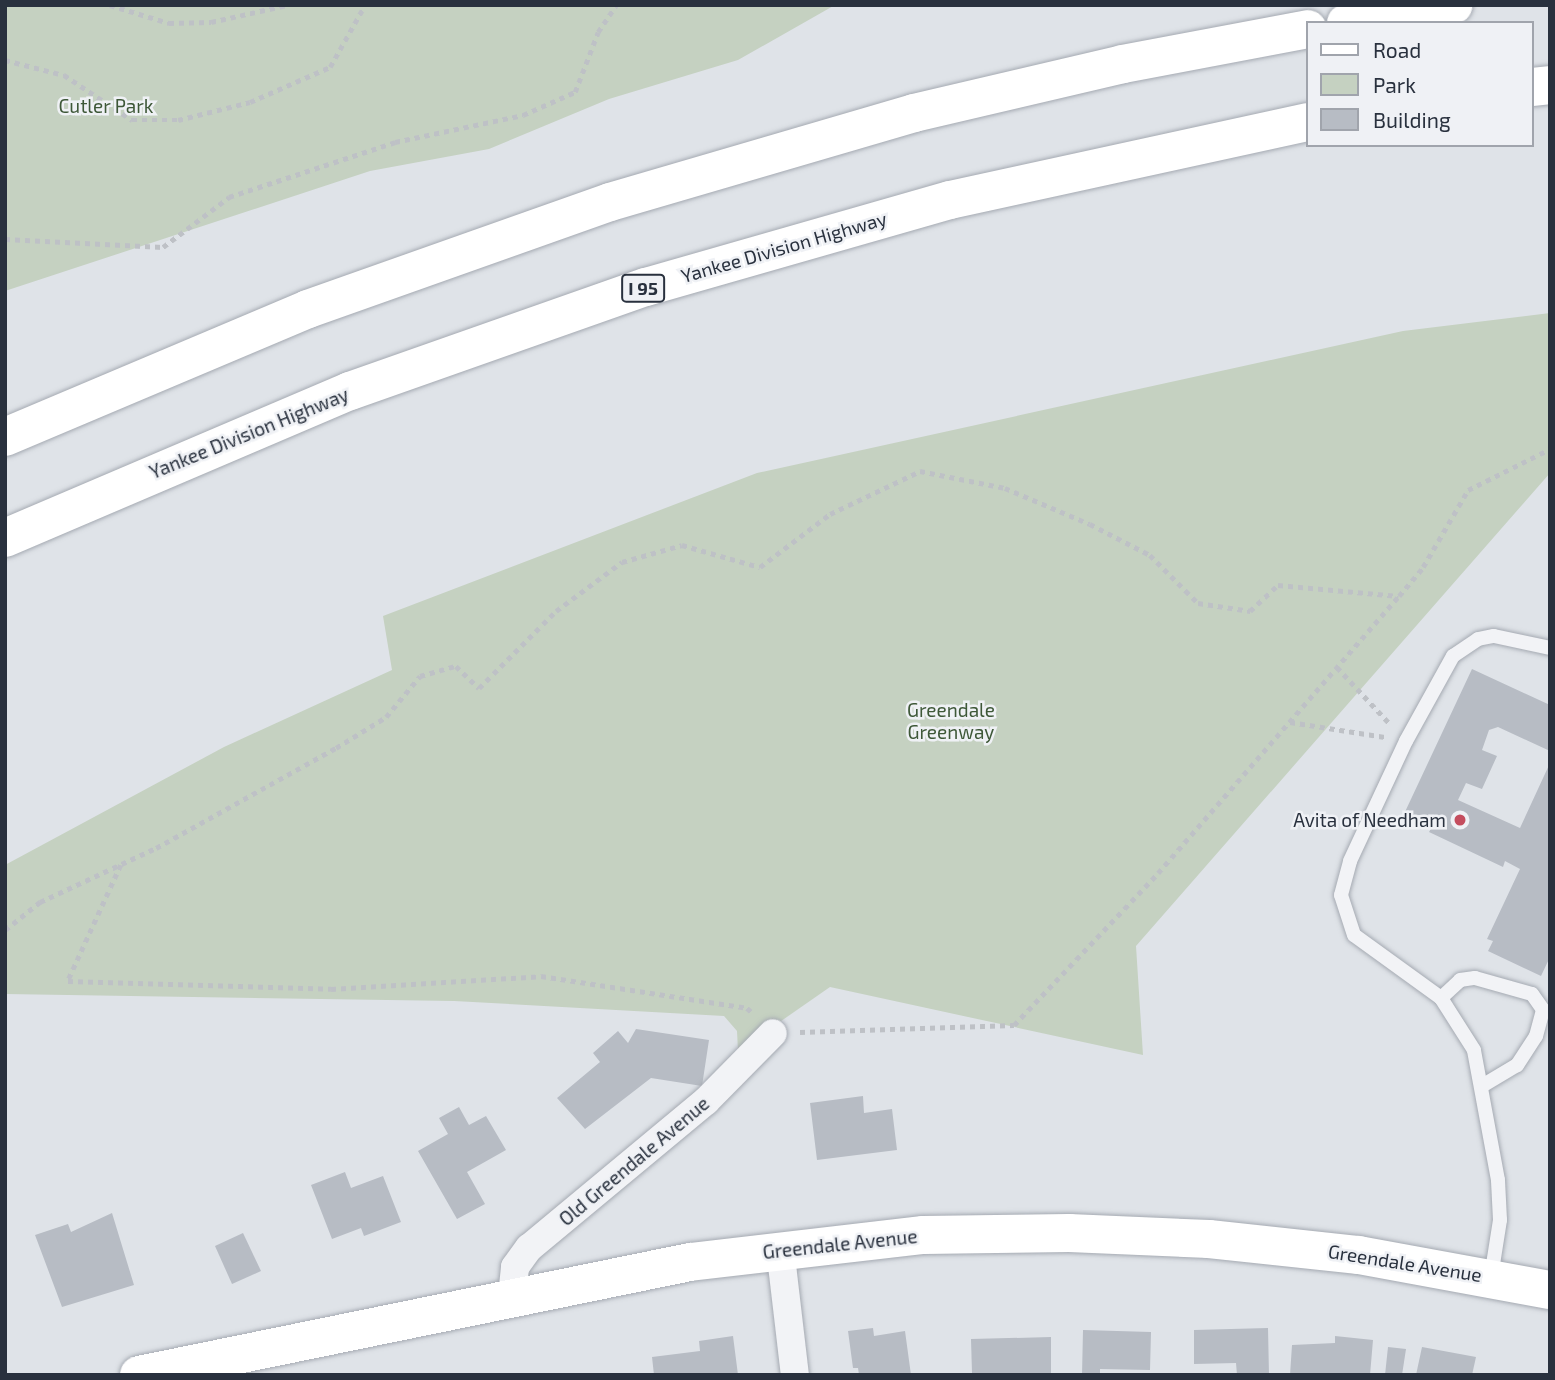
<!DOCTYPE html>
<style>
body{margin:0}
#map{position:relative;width:1555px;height:1380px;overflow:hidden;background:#dfe3e8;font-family:"Exo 2",sans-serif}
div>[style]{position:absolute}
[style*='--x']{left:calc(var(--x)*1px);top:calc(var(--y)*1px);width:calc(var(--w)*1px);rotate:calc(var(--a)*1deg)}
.green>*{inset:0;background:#c5d1c1}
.building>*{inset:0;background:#b7bcc4}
.path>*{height:4.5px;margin-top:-2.25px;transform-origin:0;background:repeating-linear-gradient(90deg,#bec1c6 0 5px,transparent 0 10px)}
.roads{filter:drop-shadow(0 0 2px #a5aab2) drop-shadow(0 0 2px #a5aab2)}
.lane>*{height:14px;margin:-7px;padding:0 7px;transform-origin:7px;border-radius:7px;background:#f2f3f6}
.street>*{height:28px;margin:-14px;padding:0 14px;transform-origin:14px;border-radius:14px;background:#f2f3f6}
.secondary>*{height:38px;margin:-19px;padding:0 19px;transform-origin:19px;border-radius:19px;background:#fff}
.highway>*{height:38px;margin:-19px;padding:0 19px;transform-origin:19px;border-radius:19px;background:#fff}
.dots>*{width:19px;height:19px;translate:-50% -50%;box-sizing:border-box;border:4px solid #eff1f5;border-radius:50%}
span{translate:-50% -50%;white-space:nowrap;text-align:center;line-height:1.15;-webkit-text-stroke:5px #eff1f5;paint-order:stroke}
.shield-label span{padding:2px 5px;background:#eff1f5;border:2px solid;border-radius:5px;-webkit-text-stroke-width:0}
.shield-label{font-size:18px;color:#29313e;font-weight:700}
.park-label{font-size:19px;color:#3e5838}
.street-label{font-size:19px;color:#29313e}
.poi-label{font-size:19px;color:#29313e}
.right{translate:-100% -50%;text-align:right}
.frame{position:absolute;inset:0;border:7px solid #29313e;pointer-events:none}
.legend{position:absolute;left:1306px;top:21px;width:228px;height:126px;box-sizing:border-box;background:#eff1f5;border:2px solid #a0a4ac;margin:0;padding:9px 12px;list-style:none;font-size:21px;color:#29313e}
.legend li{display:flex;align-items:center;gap:14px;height:35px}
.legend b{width:35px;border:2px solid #a0a4ac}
</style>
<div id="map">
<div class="green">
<div style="clip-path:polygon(5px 5px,835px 5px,738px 60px,609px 99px,489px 149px,370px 171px,5px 291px)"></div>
<div style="clip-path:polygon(1550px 313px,1550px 473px,1136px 946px,1143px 1055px,830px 987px,738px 1051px,737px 1031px,724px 1016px,454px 1001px,5px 994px,5px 865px,224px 747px,392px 670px,383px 616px,757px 473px,1403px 331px)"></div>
</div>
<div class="building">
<div style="clip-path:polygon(1472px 669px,1550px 705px,1550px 751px,1498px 727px,1489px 730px,1482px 750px,1497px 756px,1482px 789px,1466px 783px,1458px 800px,1520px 828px,1550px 763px,1550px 957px,1541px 976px,1488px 951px,1493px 941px,1487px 939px,1520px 869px,1505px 861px,1503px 867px,1429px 832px,1432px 827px,1404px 814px)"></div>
<div style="clip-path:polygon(636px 1029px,709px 1040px,702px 1086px,651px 1078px,585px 1129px,557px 1098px,600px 1062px,593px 1053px,618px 1031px,628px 1043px)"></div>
<div style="clip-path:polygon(863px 1096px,864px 1113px,892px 1109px,897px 1150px,817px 1160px,810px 1103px)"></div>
<div style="clip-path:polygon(459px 1107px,469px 1125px,486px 1116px,506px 1150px,467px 1172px,485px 1204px,457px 1219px,418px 1151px,448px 1134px,439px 1118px)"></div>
<div style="clip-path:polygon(345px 1172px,351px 1188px,383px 1176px,401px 1222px,364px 1236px,361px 1228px,332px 1239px,311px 1185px)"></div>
<div style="clip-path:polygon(112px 1213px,134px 1285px,62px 1307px,35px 1235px,68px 1224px,71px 1232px)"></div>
<div style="clip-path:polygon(243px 1233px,261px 1271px,232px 1284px,215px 1246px)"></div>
<div style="clip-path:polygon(873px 1328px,874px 1336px,905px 1331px,911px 1375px,859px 1375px,858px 1368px,853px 1368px,848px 1331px)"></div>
<div style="clip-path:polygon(1268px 1328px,1269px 1375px,1237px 1375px,1236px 1363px,1194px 1364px,1194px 1330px)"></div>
<div style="clip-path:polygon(1083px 1330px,1151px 1332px,1150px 1370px,1100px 1369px,1100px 1375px,1082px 1375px)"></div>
<div style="clip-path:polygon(733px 1336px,738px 1375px,654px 1375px,652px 1357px,700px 1351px,699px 1341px)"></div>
<div style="clip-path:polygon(1335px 1336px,1373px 1340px,1370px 1375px,1290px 1375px,1292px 1345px,1335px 1343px)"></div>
<div style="clip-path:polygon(1051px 1337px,1051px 1375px,972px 1373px,971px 1339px)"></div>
<div style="clip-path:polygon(1388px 1347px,1406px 1349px,1402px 1375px,1385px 1375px)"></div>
<div style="clip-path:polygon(1422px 1347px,1476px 1357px,1472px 1375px,1416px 1375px)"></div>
</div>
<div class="path">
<div style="--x:110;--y:5;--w:62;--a:17"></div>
<div style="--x:169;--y:23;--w:42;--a:-1.4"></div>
<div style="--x:211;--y:22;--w:78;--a:-12.6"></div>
<div style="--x:5;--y:60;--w:61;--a:14.3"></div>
<div style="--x:64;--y:75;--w:82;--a:33.5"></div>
<div style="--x:132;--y:120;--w:46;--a:0"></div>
<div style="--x:178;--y:120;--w:74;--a:-14"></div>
<div style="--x:250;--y:102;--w:87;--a:-23.6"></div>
<div style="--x:330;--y:67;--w:71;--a:-60.6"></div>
<div style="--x:5;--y:239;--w:158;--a:2.9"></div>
<div style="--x:163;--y:247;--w:83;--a:-37.1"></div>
<div style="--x:229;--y:197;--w:175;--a:-18.3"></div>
<div style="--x:395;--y:142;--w:131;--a:-11.9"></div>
<div style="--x:523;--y:115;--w:57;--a:-23.9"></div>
<div style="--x:575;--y:92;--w:64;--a:-69"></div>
<div style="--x:598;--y:32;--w:32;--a:-56"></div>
<div style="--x:1337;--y:667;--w:79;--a:47"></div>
<div style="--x:1290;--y:722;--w:96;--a:9"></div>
<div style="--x:121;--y:865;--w:128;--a:114.6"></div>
<div style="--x:68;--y:981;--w:263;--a:1.7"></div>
<div style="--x:331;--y:989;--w:210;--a:-3.5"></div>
<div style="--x:541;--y:976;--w:208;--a:8.8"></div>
<div style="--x:747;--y:1008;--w:9;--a:41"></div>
<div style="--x:5;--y:930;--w:45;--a:-38.7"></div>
<div style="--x:40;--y:902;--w:128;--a:-25"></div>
<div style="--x:156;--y:848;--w:206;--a:-29.1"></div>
<div style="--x:336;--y:748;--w:59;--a:-31.8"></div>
<div style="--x:386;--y:717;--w:53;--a:-50.3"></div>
<div style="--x:420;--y:676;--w:37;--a:-16"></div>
<div style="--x:456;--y:666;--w:32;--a:44"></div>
<div style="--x:479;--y:688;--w:109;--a:-45"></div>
<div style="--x:556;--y:611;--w:82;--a:-36.6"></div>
<div style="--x:622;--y:562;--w:62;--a:-15.8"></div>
<div style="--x:682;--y:545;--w:81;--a:15.8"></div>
<div style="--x:760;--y:567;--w:88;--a:-37.1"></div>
<div style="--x:830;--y:514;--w:100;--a:-25.5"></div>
<div style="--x:920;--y:471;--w:87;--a:11.3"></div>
<div style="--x:1005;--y:488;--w:92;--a:23"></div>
<div style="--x:1090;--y:524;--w:68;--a:27.3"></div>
<div style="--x:1150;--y:555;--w:68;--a:45"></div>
<div style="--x:1198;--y:603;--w:53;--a:8.7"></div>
<div style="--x:1250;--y:611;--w:38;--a:-43"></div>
<div style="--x:1278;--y:585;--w:121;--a:5.2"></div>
<div style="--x:1399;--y:596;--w:38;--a:-50"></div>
<div style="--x:1423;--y:567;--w:89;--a:-59.7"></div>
<div style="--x:1468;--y:490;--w:92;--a:-26.6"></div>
<div style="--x:800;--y:1032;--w:214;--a:-1.9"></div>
<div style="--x:1014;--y:1025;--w:209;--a:-46.5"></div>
<div style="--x:1158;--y:873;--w:366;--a:-49"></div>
</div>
<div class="roads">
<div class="lane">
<div style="--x:1441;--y:998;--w:26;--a:-43"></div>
<div style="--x:1460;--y:980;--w:15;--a:-8"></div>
<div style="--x:1475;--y:978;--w:59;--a:15.7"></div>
<div style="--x:1532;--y:994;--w:19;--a:55"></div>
<div style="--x:1543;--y:1010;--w:27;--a:105"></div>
<div style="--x:1536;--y:1036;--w:35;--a:123"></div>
<div style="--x:1517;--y:1065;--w:39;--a:149"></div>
<div style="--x:1491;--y:1277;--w:58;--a:-81"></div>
<div style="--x:1500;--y:1220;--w:40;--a:-92.9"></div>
<div style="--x:1498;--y:1180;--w:132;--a:-100.5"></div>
<div style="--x:1474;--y:1050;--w:62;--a:-122.4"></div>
<div style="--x:1441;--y:998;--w:107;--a:-144.1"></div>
<div style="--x:1354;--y:935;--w:42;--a:-108"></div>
<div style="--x:1341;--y:895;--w:35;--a:-75"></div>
<div style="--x:1350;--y:861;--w:132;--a:-65"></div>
<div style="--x:1406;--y:741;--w:97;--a:-61.1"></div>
<div style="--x:1453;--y:656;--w:30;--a:-34"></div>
<div style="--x:1478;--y:639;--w:16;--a:-11"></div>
<div style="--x:1494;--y:636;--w:57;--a:12.1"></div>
</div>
<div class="street">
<div style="--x:780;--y:1248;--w:128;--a:83.3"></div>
<div style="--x:512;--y:1296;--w:29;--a:-84"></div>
<div style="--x:515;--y:1267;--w:24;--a:-54"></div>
<div style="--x:529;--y:1248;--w:230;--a:-39.7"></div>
<div style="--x:706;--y:1101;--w:95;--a:-45.4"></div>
</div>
<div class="secondary">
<div style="--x:139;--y:1375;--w:562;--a:-11.59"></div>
<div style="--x:690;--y:1262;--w:235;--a:-6.6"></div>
<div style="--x:923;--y:1235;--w:146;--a:-0.8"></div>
<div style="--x:1069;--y:1233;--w:140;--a:2.5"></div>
<div style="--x:1209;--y:1239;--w:151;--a:6.1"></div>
<div style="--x:1359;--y:1255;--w:194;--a:10.4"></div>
</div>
<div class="highway">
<div style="--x:1346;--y:23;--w:109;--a:-9.5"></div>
<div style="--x:1532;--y:87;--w:18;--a:-6"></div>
<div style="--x:5;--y:437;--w:329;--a:-22.9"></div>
<div style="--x:308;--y:309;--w:320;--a:-19.5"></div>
<div style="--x:610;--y:202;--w:317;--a:-16.3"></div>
<div style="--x:914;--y:113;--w:215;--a:-13.2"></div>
<div style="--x:1123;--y:64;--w:188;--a:-10.7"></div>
<div style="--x:5;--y:538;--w:375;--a:-23.1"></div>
<div style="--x:350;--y:391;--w:314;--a:-19.4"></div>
<div style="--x:646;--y:287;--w:316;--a:-16"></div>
<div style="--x:950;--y:200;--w:366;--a:-12.3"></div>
</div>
</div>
<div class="dots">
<div style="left:1460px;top:820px;background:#c44d5e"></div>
</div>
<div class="shield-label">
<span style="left:643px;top:288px">I 95</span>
</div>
<div class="park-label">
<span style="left:106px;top:106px">Cutler Park</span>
<span style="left:951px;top:721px">Greendale<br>Greenway</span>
</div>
<div class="street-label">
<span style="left:784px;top:247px;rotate:-16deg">Yankee Division Highway</span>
<span style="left:249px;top:433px;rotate:-22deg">Yankee Division Highway</span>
<span style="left:634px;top:1161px;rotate:-40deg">Old Greendale Avenue</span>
<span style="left:840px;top:1244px;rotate:-6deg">Greendale Avenue</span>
<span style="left:1405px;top:1263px;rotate:9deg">Greendale Avenue</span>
</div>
<div class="poi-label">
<span class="right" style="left:1446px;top:820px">Avita of Needham</span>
</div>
<div class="frame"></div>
<ul class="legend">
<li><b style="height:9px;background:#fff"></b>Road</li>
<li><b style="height:19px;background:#c5d1c1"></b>Park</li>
<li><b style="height:19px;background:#b7bcc4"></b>Building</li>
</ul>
</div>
